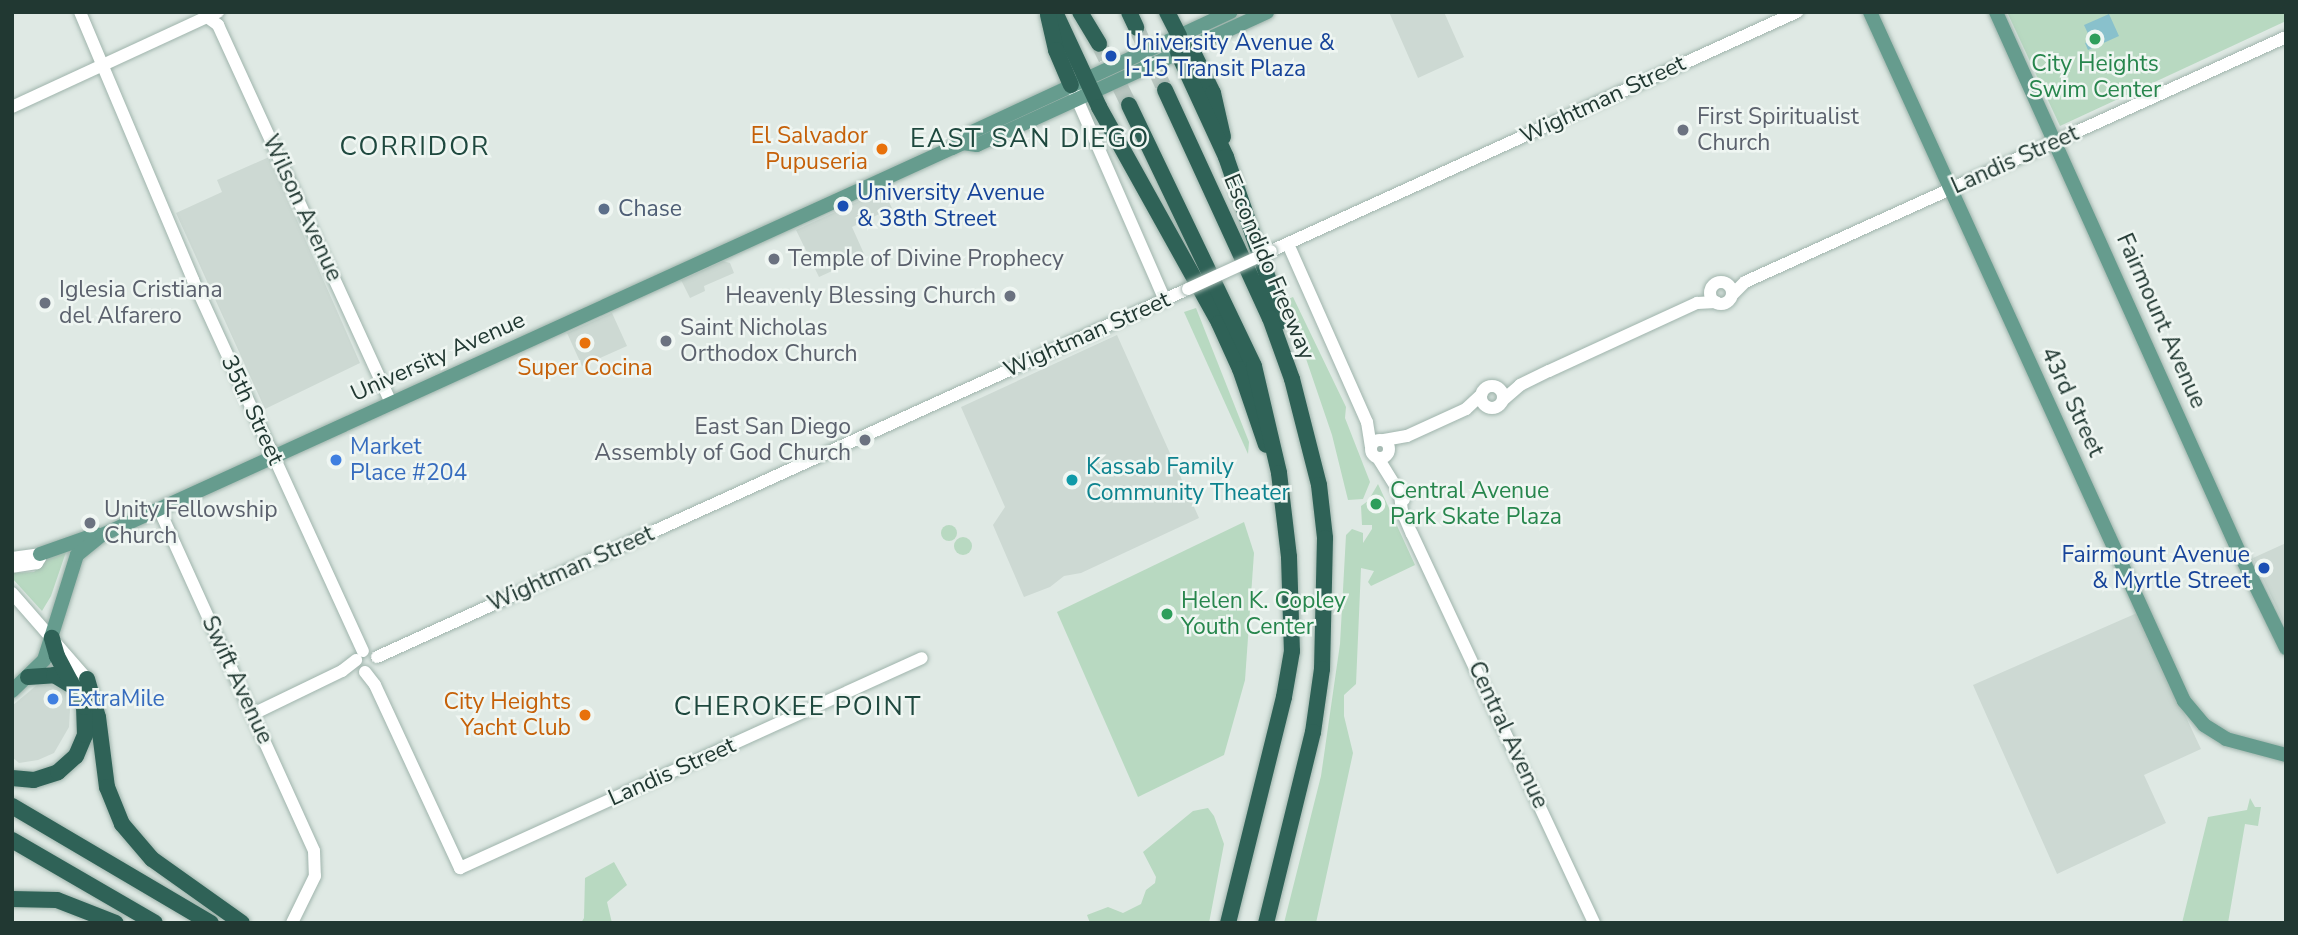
<!DOCTYPE html>
<style>
body{margin:0}
#map{position:relative;width:2298px;height:935px;overflow:hidden;background:#dfe9e4;font-family:"Nunito Sans",sans-serif}
div>[style]{position:absolute}
[style*='--x']{left:calc(var(--x)*1px);top:calc(var(--y)*1px);width:calc(var(--w)*1px);rotate:calc(var(--a)*1deg)}
.built>*{inset:0;background:#cdd9d3}
.green>*{inset:0;background:#b8d9c1}
.round{border-radius:50%}
.water>*{inset:0;background:#89c1cc}
.highway-tunnel>*{height:16px;margin-top:-8px;transform-origin:0;background:repeating-linear-gradient(90deg,#b9c6c0 0 16px,transparent 0 24px)}
.roads{filter:drop-shadow(0 0 2px #9fb4ac) drop-shadow(0 0 2px #9fb4ac)}
.secondary>*{height:12px;margin:-6px;padding:0 6px;transform-origin:6px;border-radius:6px;background:#fff}
.secondary>.ring{margin:-6px;padding:0;box-sizing:content-box;background:none;border:12px solid #fff;border-radius:50%}
.primary>*{height:14px;margin:-7px;padding:0 7px;transform-origin:7px;border-radius:7px;background:#669c8e}
.highway>*{height:16px;margin:-8px;padding:0 8px;transform-origin:8px;border-radius:8px;background:#2f6257}
.bridges{filter:drop-shadow(0 0 2px #9fb4ac) drop-shadow(0 0 2px #9fb4ac)}
.secondary-bridge>*{height:12px;margin:-6px;padding:0 6px;transform-origin:6px;border-radius:6px;background:#fff}
.dots>*{width:19px;height:19px;translate:-50% -50%;box-sizing:border-box;border:4px solid #eff6f2;border-radius:50%}
span{translate:-50% -50%;white-space:nowrap;text-align:center;line-height:1.15;-webkit-text-stroke:5px #eff6f2;paint-order:stroke}
.transit-label{font-size:23px;color:#164399}
.left{translate:0 -50%;text-align:left}
.right{translate:-100% -50%;text-align:right}
.leisure-label{font-size:23px;color:#27864d}
.street-label{font-size:23px;color:#213832}
.worship-label{font-size:23px;color:#5b616d}
.food-label{font-size:23px;color:#c56008}
.service-label{font-size:23px;color:#4e5e75}
.shop-label{font-size:23px;color:#366cbe}
.culture-label{font-size:23px;color:#0d838f}
.quarter-label{font-size:26px;color:#1e483e;letter-spacing:2px}
.frame{position:absolute;inset:0;border:14px solid #213832;pointer-events:none}
</style>
<div id="map">
<div class="built">
<div style="clip-path:polygon(1389px 12px,1444px 12px,1464px 57px,1418px 78px)"></div>
<div style="clip-path:polygon(269px 157px,360px 363px,265px 409px,176px 213px,222px 192px,217px 180px)"></div>
<div style="clip-path:polygon(883px 190px,892px 208px,852px 227px,865px 256px,819px 277px,796px 230px)"></div>
<div style="clip-path:polygon(723px 261px,730px 263px,734px 273px,704px 286px,705px 291px,690px 298px,681px 280px)"></div>
<div style="clip-path:polygon(612px 313px,627px 346px,582px 366px,567px 333px)"></div>
<div style="clip-path:polygon(1117px 335px,1199px 518px,1081px 573px,1064px 576px,1050px 587px,1024px 597px,993px 525px,1005px 507px,961px 407px)"></div>
<div style="clip-path:polygon(2286px 543px,2286px 627px,2253px 558px)"></div>
<div style="clip-path:polygon(2137px 613px,2201px 749px,2144px 775px,2166px 823px,2057px 874px,1973px 685px)"></div>
<div style="clip-path:polygon(46px 683px,64px 690px,70px 708px,69px 727px,54px 753px,38px 760px,19px 763px,12px 757px,12px 706px,38px 684px)"></div>
</div>
<div class="green">
<div style="clip-path:polygon(2007px 12px,2285px 12px,2286px 21px,2060px 126px)"></div>
<div style="clip-path:polygon(1293px 297px,1346px 407px,1345px 418px,1370px 482px,1363px 499px,1348px 500px,1332px 435px,1286px 300px)"></div>
<div style="clip-path:polygon(1196px 308px,1249px 442px,1248px 454px,1184px 312px)"></div>
<div style="clip-path:polygon(1378px 484px,1415px 565px,1371px 586px,1368px 582px,1374px 571px,1361px 568px,1356px 684px,1344px 695px,1344px 716px,1353px 753px,1316px 923px,1284px 923px,1321px 776px,1340px 644px,1346px 535px,1352px 529px,1363px 533px,1363px 543px,1372px 529px,1372px 525px,1362px 525px,1361px 506px,1368px 501px)"></div>
<div style="clip-path:polygon(1244px 522px,1254px 553px,1245px 680px,1224px 755px,1138px 797px,1057px 612px)"></div>
<div class="round" style="left:941px;top:525px;width:16px;height:16px"></div>
<div class="round" style="left:954px;top:537px;width:18px;height:18px"></div>
<div style="clip-path:polygon(67px 549px,51px 596px,42px 611px,12px 578px,12px 573px,34px 572px,48px 558px)"></div>
<div style="clip-path:polygon(2250px 798px,2255px 807px,2261px 807px,2258px 826px,2245px 824px,2228px 923px,2182px 923px,2208px 817px,2247px 810px)"></div>
<div style="clip-path:polygon(1208px 808px,1214px 816px,1224px 844px,1209px 923px,1090px 923px,1087px 915px,1108px 907px,1123px 913px,1141px 904px,1146px 890px,1155px 883px,1156px 877px,1143px 852px,1193px 811px)"></div>
<div style="clip-path:polygon(614px 862px,627px 885px,607px 902px,612px 923px,581px 923px,584px 918px,585px 878px)"></div>
</div>
<div class="water">
<div style="clip-path:polygon(2109px 14px,2119px 36px,2088px 50px,2085px 43px,2091px 40px,2084px 25px)"></div>
</div>
<div class="highway-tunnel">
<div style="--x:1136;--y:27;--w:69;--a:65.3"></div>
<div style="--x:1099;--y:44;--w:68;--a:63.8"></div>
</div>
<div class="roads">
<div class="secondary">
<div style="--x:80;--y:12;--w:291;--a:67.1"></div>
<div style="--x:193;--y:280;--w:408;--a:65.4"></div>
<div style="--x:207;--y:17;--w:14;--a:36"></div>
<div style="--x:218;--y:25;--w:416;--a:65.4"></div>
<div style="--x:1074;--y:92;--w:227;--a:66.4"></div>
<div style="--x:12;--y:107;--w:227;--a:-24.8"></div>
<div style="--x:1288;--y:244;--w:195;--a:66.1"></div>
<div style="--x:1367;--y:422;--w:24;--a:81"></div>
<div style="--x:1271;--y:251;--w:578;--a:-24.44"></div>
<div class="ring" style="left:1710px;top:282px;width:10px;height:10px"></div>
<div style="--x:1732;--y:295;--w:18;--a:-45"></div>
<div style="--x:1745;--y:282;--w:594;--a:-24.36"></div>
<div class="ring" style="left:1481px;top:386px;width:10px;height:10px"></div>
<div style="--x:1503;--y:400;--w:23;--a:-41"></div>
<div style="--x:1520;--y:385;--w:32;--a:-26"></div>
<div style="--x:1549;--y:371;--w:163;--a:-24.7"></div>
<div style="--x:1697;--y:303;--w:19;--a:-3"></div>
<div class="ring" style="left:1371px;top:440px;width:6px;height:6px"></div>
<div style="--x:1384;--y:440;--w:23;--a:-10"></div>
<div style="--x:1407;--y:436;--w:65;--a:-24.6"></div>
<div style="--x:1466;--y:409;--w:21;--a:-43"></div>
<div style="--x:1378;--y:458;--w:49;--a:58.2"></div>
<div style="--x:1400;--y:495;--w:16;--a:83"></div>
<div style="--x:1402;--y:511;--w:25;--a:67"></div>
<div style="--x:1412;--y:534;--w:429;--a:64.9"></div>
<div style="--x:159;--y:509;--w:375;--a:65.6"></div>
<div style="--x:314;--y:851;--w:25;--a:88"></div>
<div style="--x:315;--y:876;--w:52;--a:116.1"></div>
<div style="--x:12;--y:558;--w:28;--a:-8"></div>
<div style="--x:40;--y:554;--w:4;--a:90"></div>
<div style="--x:40;--y:558;--w:6;--a:121"></div>
<div style="--x:37;--y:563;--w:25;--a:171"></div>
<div style="--x:12;--y:593;--w:114;--a:48.9"></div>
<div style="--x:377;--y:657;--w:891;--a:-24.41"></div>
<div style="--x:365;--y:672;--w:16;--a:52"></div>
<div style="--x:375;--y:685;--w:202;--a:65.1"></div>
<div style="--x:460;--y:868;--w:507;--a:-24.44"></div>
<div style="--x:253;--y:714;--w:99;--a:-25.8"></div>
<div style="--x:342;--y:671;--w:18;--a:-38"></div>
</div>
<div class="primary">
<div style="--x:1870;--y:12;--w:757;--a:65.5"></div>
<div style="--x:2184;--y:701;--w:31;--a:50"></div>
<div style="--x:2204;--y:725;--w:26;--a:32"></div>
<div style="--x:2226;--y:739;--w:62;--a:14.9"></div>
<div style="--x:1996;--y:12;--w:592;--a:65.77"></div>
<div style="--x:2239;--y:552;--w:107;--a:63.9"></div>
<div style="--x:963;--y:143;--w:14;--a:8"></div>
<div style="--x:977;--y:145;--w:319;--a:-24.6"></div>
<div style="--x:40;--y:554;--w:60;--a:-19.3"></div>
<div style="--x:12;--y:691;--w:45;--a:-44.1"></div>
<div style="--x:44;--y:660;--w:110;--a:-72.6"></div>
<div style="--x:77;--y:555;--w:32;--a:-39"></div>
<div style="--x:102;--y:535;--w:934;--a:-24.48"></div>
<div style="--x:952;--y:148;--w:12;--a:-24"></div>
<div style="--x:963;--y:143;--w:14;--a:-51"></div>
<div style="--x:972;--y:132;--w:285;--a:-24.9"></div>
</div>
<div class="highway">
<div style="--x:1055;--y:12;--w:105;--a:65.1"></div>
<div style="--x:1099;--y:107;--w:247;--a:60.9"></div>
<div style="--x:1219;--y:323;--w:51;--a:65.5"></div>
<div style="--x:1240;--y:369;--w:80;--a:71.1"></div>
<div style="--x:1080;--y:12;--w:37;--a:59"></div>
<div style="--x:1129;--y:12;--w:17;--a:65"></div>
<div style="--x:1167;--y:12;--w:27;--a:63"></div>
<div style="--x:1048;--y:15;--w:36;--a:77"></div>
<div style="--x:1056;--y:50;--w:38;--a:67"></div>
<div style="--x:1191;--y:48;--w:50;--a:63.9"></div>
<div style="--x:1213;--y:93;--w:45;--a:77.2"></div>
<div style="--x:1178;--y:53;--w:115;--a:65.2"></div>
<div style="--x:1226;--y:157;--w:141;--a:70.9"></div>
<div style="--x:1272;--y:290;--w:33;--a:78"></div>
<div style="--x:1165;--y:90;--w:251;--a:65.3"></div>
<div style="--x:1270;--y:318;--w:65;--a:70.2"></div>
<div style="--x:1292;--y:379;--w:109;--a:75.7"></div>
<div style="--x:1319;--y:485;--w:53;--a:83.5"></div>
<div style="--x:1325;--y:538;--w:131;--a:91.3"></div>
<div style="--x:1322;--y:669;--w:64;--a:98.1"></div>
<div style="--x:1313;--y:732;--w:197;--a:103.8"></div>
<div style="--x:1129;--y:105;--w:289;--a:64.4"></div>
<div style="--x:1254;--y:366;--w:110;--a:76.8"></div>
<div style="--x:1279;--y:473;--w:85;--a:83.2"></div>
<div style="--x:1289;--y:557;--w:94;--a:88.2"></div>
<div style="--x:1292;--y:651;--w:47;--a:99.9"></div>
<div style="--x:1284;--y:697;--w:233;--a:103.9"></div>
<div style="--x:28;--y:677;--w:26;--a:-4"></div>
<div style="--x:54;--y:675;--w:23;--a:31"></div>
<div style="--x:87;--y:679;--w:40;--a:74"></div>
<div style="--x:98;--y:717;--w:71;--a:82.7"></div>
<div style="--x:107;--y:787;--w:40;--a:68"></div>
<div style="--x:122;--y:824;--w:46;--a:49.4"></div>
<div style="--x:152;--y:859;--w:110;--a:35.4"></div>
<div style="--x:12;--y:778;--w:22;--a:5"></div>
<div style="--x:34;--y:780;--w:25;--a:-18"></div>
<div style="--x:58;--y:772;--w:24;--a:-42"></div>
<div style="--x:76;--y:756;--w:23;--a:-67"></div>
<div style="--x:85;--y:735;--w:28;--a:-92"></div>
<div style="--x:84;--y:707;--w:58;--a:-117.9"></div>
<div style="--x:57;--y:656;--w:19;--a:-106"></div>
<div style="--x:12;--y:806;--w:231;--a:30.5"></div>
<div style="--x:12;--y:840;--w:165;--a:30.1"></div>
<div style="--x:12;--y:899;--w:45;--a:1.3"></div>
<div style="--x:57;--y:900;--w:63;--a:21.3"></div>
</div>
</div>
<div class="bridges">
<div class="secondary-bridge">
<div style="--x:1188;--y:289;--w:91;--a:-24.6"></div>
</div>
</div>
<div class="dots">
<div style="left:2095px;top:39px;background:#2e9e5b"></div>
<div style="left:1111px;top:56px;background:#1a4fb4"></div>
<div style="left:1683px;top:130px;background:#6b7280"></div>
<div style="left:882px;top:149px;background:#e8710a"></div>
<div style="left:843px;top:206px;background:#1a4fb4"></div>
<div style="left:604px;top:209px;background:#5c6f8a"></div>
<div style="left:774px;top:259px;background:#6b7280"></div>
<div style="left:1010px;top:296px;background:#6b7280"></div>
<div style="left:45px;top:303px;background:#6b7280"></div>
<div style="left:666px;top:341px;background:#6b7280"></div>
<div style="left:585px;top:343px;background:#e8710a"></div>
<div style="left:865px;top:440px;background:#6b7280"></div>
<div style="left:336px;top:460px;background:#3f7fe0"></div>
<div style="left:1072px;top:480px;background:#0f9aa8"></div>
<div style="left:1376px;top:504px;background:#2e9e5b"></div>
<div style="left:90px;top:523px;background:#6b7280"></div>
<div style="left:2264px;top:568px;background:#1a4fb4"></div>
<div style="left:1167px;top:614px;background:#2e9e5b"></div>
<div style="left:53px;top:699px;background:#3f7fe0"></div>
<div style="left:585px;top:715px;background:#e8710a"></div>
</div>
<div class="transit-label">
<span class="left" style="left:1125px;top:56px">University Avenue &amp;<br>I-15 Transit Plaza</span>
<span class="left" style="left:857px;top:206px">University Avenue<br>&amp; 38th Street</span>
<span class="right" style="left:2250px;top:568px">Fairmount Avenue<br>&amp; Myrtle Street</span>
</div>
<div class="leisure-label">
<span style="left:2095px;top:77px">City Heights<br>Swim Center</span>
<span class="left" style="left:1390px;top:504px">Central Avenue<br>Park Skate Plaza</span>
<span class="left" style="left:1181px;top:614px">Helen K. Copley<br>Youth Center</span>
</div>
<div class="street-label">
<span style="left:1603px;top:100px;rotate:-25deg">Wightman Street</span>
<span style="left:2015px;top:160px;rotate:-24deg">Landis Street</span>
<span style="left:302px;top:208px;rotate:65deg">Wilson Avenue</span>
<span style="left:1269px;top:267px;rotate:67deg">Escondido Freeway</span>
<span style="left:2161px;top:321px;rotate:66deg">Fairmount Avenue</span>
<span style="left:1087px;top:335px;rotate:-24deg">Wightman Street</span>
<span style="left:438px;top:357px;rotate:-24deg">University Avenue</span>
<span style="left:2072px;top:402px;rotate:65deg">43rd Street</span>
<span style="left:252px;top:410px;rotate:65deg">35th Street</span>
<span style="left:571px;top:569px;rotate:-24deg">Wightman Street</span>
<span style="left:237px;top:680px;rotate:65deg">Swift Avenue</span>
<span style="left:1508px;top:735px;rotate:65deg">Central Avenue</span>
<span style="left:672px;top:772px;rotate:-24deg">Landis Street</span>
</div>
<div class="worship-label">
<span class="left" style="left:1697px;top:130px">First Spiritualist<br>Church</span>
<span class="left" style="left:788px;top:259px">Temple of Divine Prophecy</span>
<span class="left" style="left:59px;top:303px">Iglesia Cristiana<br>del Alfarero</span>
<span class="right" style="left:996px;top:296px">Heavenly Blessing Church</span>
<span class="left" style="left:680px;top:341px">Saint Nicholas<br>Orthodox Church</span>
<span class="right" style="left:851px;top:440px">East San Diego<br>Assembly of God Church</span>
<span class="left" style="left:104px;top:523px">Unity Fellowship<br>Church</span>
</div>
<div class="food-label">
<span class="right" style="left:868px;top:149px">El Salvador<br>Pupuseria</span>
<span style="left:585px;top:368px">Super Cocina</span>
<span class="right" style="left:571px;top:715px">City Heights<br>Yacht Club</span>
</div>
<div class="service-label">
<span class="left" style="left:618px;top:209px">Chase</span>
</div>
<div class="shop-label">
<span class="left" style="left:350px;top:460px">Market<br>Place #204</span>
<span class="left" style="left:67px;top:699px">ExtraMile</span>
</div>
<div class="culture-label">
<span class="left" style="left:1086px;top:480px">Kassab Family<br>Community Theater</span>
</div>
<div class="quarter-label">
<span style="left:1030px;top:139px">EAST SAN DIEGO</span>
<span style="left:415px;top:147px">CORRIDOR</span>
<span style="left:798px;top:707px">CHEROKEE POINT</span>
</div>
<div class="frame"></div>
</div>
